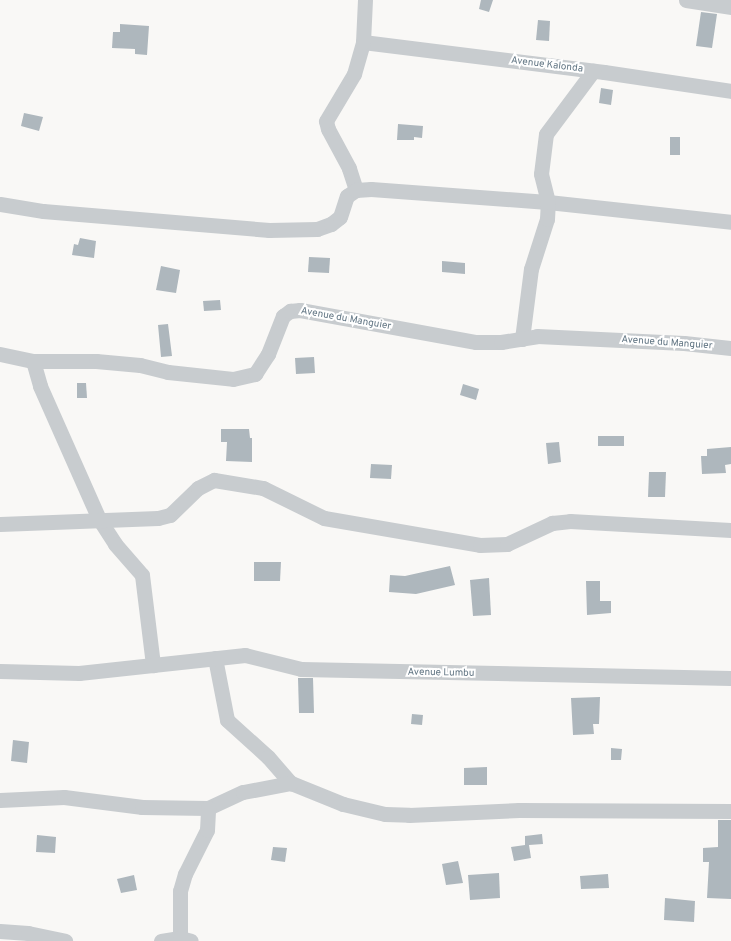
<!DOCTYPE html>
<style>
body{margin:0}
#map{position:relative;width:731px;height:941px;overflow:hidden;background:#f9f8f6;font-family:Overpass,sans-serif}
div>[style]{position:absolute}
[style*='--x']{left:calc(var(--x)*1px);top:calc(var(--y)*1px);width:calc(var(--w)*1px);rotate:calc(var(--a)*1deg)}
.building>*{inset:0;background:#aeb7bd}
.street>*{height:15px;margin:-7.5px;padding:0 7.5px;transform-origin:7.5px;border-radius:7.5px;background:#c8cccf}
span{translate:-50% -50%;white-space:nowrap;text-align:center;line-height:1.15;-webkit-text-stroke:4px #fff;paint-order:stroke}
.street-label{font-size:10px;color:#617583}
</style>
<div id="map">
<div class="building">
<div style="clip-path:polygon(481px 0,493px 0,489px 12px,479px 9px)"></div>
<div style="clip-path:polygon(701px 12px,717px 14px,712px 48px,696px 46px)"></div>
<div style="clip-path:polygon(538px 20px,550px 21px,549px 41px,536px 40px)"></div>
<div style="clip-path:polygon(120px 24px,149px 26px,147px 55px,135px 54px,135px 49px,112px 48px,113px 32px,120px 32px)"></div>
<div style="clip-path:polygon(601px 88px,613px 90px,611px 105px,599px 103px)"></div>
<div style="clip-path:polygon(24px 113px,43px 117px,39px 131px,21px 126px)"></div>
<div style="clip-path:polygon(398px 124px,423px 126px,422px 138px,414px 137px,414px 140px,397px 140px)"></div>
<div style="clip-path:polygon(670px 137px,680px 137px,680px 155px,670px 155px)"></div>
<div style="clip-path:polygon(80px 238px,96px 241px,94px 258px,72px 255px,74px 244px,78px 245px)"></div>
<div style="clip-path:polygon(309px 257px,330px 258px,329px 273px,308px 272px)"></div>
<div style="clip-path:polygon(442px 261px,465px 263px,465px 274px,442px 272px)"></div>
<div style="clip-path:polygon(161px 266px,180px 270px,176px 293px,156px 290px)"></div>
<div style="clip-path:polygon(220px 300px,221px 310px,204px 311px,203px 301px)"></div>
<div style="clip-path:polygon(168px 324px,172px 356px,161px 357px,158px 325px)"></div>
<div style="clip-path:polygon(314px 357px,315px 373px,296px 374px,295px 358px)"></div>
<div style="clip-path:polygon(77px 383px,86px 383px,87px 398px,77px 398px)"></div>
<div style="clip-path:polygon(463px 384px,479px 389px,476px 400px,460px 395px)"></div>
<div style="clip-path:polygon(221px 429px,249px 429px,250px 438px,252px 438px,252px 462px,226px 461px,227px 442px,221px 442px)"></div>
<div style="clip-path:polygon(598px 436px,624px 436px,624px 446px,598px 446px)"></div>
<div style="clip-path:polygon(559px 442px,561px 462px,548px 464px,546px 443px)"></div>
<div style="clip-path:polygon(731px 447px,731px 464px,725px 465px,726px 473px,702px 474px,701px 456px,707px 456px,707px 449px)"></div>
<div style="clip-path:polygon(371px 464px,392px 465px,391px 479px,370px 478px)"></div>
<div style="clip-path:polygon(649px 472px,666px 472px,665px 497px,648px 497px)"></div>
<div style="clip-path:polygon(254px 562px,281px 562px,280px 581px,254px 581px)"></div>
<div style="clip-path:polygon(450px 566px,455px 585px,416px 594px,389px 592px,390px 575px,405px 576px)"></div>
<div style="clip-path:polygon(489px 578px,491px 615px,473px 616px,470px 580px)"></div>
<div style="clip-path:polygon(586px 581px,600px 581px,600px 601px,611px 601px,611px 613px,587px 615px)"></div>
<div style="clip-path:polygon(298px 678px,313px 678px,314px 713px,299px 713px)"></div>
<div style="clip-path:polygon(600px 697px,599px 724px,593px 724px,594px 734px,573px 735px,571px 698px)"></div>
<div style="clip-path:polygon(412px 714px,423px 715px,422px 725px,411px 724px)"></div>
<div style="clip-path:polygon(13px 740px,29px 742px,27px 763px,11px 761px)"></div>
<div style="clip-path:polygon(611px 748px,622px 749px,621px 760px,611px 760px)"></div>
<div style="clip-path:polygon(487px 767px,487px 785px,464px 785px,464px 768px)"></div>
<div style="clip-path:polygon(718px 820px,731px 820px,731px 899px,707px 898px,709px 862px,703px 862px,703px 848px,718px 847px)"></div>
<div style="clip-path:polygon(542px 834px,543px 844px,529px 845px,531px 858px,514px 861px,511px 847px,525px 845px,525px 836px)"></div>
<div style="clip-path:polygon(37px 835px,56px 837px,55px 853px,36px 852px)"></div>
<div style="clip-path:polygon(273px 847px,287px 848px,285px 862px,271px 860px)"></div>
<div style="clip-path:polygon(458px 861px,463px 883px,446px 885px,442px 864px)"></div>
<div style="clip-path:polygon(499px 873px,500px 898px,470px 900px,468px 875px)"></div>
<div style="clip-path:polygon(608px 874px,609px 888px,581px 889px,580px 876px)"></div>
<div style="clip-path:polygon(134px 875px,137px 890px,121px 893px,117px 879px)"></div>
<div style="clip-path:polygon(665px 898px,695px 901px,694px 922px,664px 920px)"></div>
</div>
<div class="street">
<div style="--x:686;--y:0;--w:46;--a:8.8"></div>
<div style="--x:363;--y:42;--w:243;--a:7.1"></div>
<div style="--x:604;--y:72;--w:128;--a:8.5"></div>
<div style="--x:356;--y:190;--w:23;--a:-108"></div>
<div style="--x:349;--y:168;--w:44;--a:-118.3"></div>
<div style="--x:328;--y:129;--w:8;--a:-104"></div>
<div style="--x:326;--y:121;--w:55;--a:-59.2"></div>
<div style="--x:354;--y:74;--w:33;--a:-74"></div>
<div style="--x:363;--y:42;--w:42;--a:-87.3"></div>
<div style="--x:0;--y:204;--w:44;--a:9.2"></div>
<div style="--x:43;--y:211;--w:227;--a:4.8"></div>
<div style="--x:269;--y:230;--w:48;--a:-1.2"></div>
<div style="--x:317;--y:229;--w:15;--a:-20"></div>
<div style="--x:331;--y:224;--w:11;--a:-38"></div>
<div style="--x:340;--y:217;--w:22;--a:-72"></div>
<div style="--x:347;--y:196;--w:11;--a:-34"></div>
<div style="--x:356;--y:190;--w:15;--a:-4"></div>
<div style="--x:371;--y:189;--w:177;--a:4.2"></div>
<div style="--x:548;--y:202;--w:184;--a:6.2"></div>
<div style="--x:522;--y:339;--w:71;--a:-82.7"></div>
<div style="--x:531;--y:269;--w:52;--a:-72.3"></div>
<div style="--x:547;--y:219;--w:17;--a:-87"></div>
<div style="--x:548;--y:202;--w:29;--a:-104"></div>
<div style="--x:541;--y:174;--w:40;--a:-82.9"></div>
<div style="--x:546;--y:134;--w:79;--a:-53.3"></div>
<div style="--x:0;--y:354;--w:34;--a:12"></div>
<div style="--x:33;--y:361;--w:63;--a:0"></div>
<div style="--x:96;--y:361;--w:44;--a:5.2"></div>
<div style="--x:140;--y:365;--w:29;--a:14"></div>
<div style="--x:168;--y:372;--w:65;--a:6.1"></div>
<div style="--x:233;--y:379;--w:23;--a:-13"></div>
<div style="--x:255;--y:374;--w:24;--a:-57"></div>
<div style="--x:268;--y:354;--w:41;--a:-68.5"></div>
<div style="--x:283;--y:316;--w:9;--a:-36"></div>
<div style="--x:290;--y:311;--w:10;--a:-6"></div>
<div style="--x:300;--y:310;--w:179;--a:10.3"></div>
<div style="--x:476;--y:342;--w:25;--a:0"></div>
<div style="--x:501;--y:342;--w:36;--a:-9"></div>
<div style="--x:537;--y:336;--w:147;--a:2.7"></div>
<div style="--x:684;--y:343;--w:47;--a:6.1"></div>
<div style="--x:33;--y:361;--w:26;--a:74"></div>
<div style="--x:40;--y:386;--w:145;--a:66.1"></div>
<div style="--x:99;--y:519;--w:30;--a:57"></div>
<div style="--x:115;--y:544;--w:41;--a:48.9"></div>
<div style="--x:142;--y:575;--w:91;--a:83"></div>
<div style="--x:0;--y:524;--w:158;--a:-2.2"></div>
<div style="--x:158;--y:518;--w:12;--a:-14"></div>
<div style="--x:170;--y:515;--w:39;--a:-44"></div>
<div style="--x:198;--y:488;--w:18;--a:-27"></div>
<div style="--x:214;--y:480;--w:50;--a:9.3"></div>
<div style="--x:263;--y:488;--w:68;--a:26.2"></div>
<div style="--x:324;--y:518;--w:158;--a:9.8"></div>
<div style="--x:480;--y:545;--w:27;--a:-2"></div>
<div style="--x:507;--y:544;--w:50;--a:-25"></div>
<div style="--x:552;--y:523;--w:18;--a:-6"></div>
<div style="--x:570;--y:521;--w:161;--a:3.2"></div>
<div style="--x:215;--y:658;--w:63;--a:79"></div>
<div style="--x:227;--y:720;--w:55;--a:42.1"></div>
<div style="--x:268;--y:757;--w:35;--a:49"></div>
<div style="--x:291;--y:783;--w:56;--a:22"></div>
<div style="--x:343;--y:804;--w:43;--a:13.4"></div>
<div style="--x:385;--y:814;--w:24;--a:2"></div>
<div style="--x:409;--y:815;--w:110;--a:-2.6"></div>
<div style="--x:519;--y:810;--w:212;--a:0.3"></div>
<div style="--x:0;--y:671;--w:79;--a:1.5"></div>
<div style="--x:79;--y:673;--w:167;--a:-6.2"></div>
<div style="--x:245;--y:655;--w:58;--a:14"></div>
<div style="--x:301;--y:669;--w:430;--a:1.2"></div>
<div style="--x:0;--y:800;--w:64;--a:-2.7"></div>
<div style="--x:64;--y:797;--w:79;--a:7.3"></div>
<div style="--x:142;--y:807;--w:66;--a:0.9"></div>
<div style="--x:208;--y:808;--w:38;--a:-25"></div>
<div style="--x:243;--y:792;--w:49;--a:-10.6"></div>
<div style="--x:0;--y:931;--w:28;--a:4"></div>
<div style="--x:28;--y:933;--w:38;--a:12"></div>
<div style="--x:180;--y:938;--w:47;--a:-90"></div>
<div style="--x:180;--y:891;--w:18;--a:-74"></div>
<div style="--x:185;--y:874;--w:49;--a:-63.4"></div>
<div style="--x:207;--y:830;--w:22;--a:-87"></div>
<div style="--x:161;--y:941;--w:19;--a:-9"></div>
<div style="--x:180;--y:938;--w:11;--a:15"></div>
</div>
<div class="street-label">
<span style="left:547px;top:65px;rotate:7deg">Avenue Kalonda</span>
<span style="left:346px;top:319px;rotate:10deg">Avenue du Manguier</span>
<span style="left:667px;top:343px;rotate:4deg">Avenue du Manguier</span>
<span style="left:441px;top:673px;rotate:1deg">Avenue Lumbu</span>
</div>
</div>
